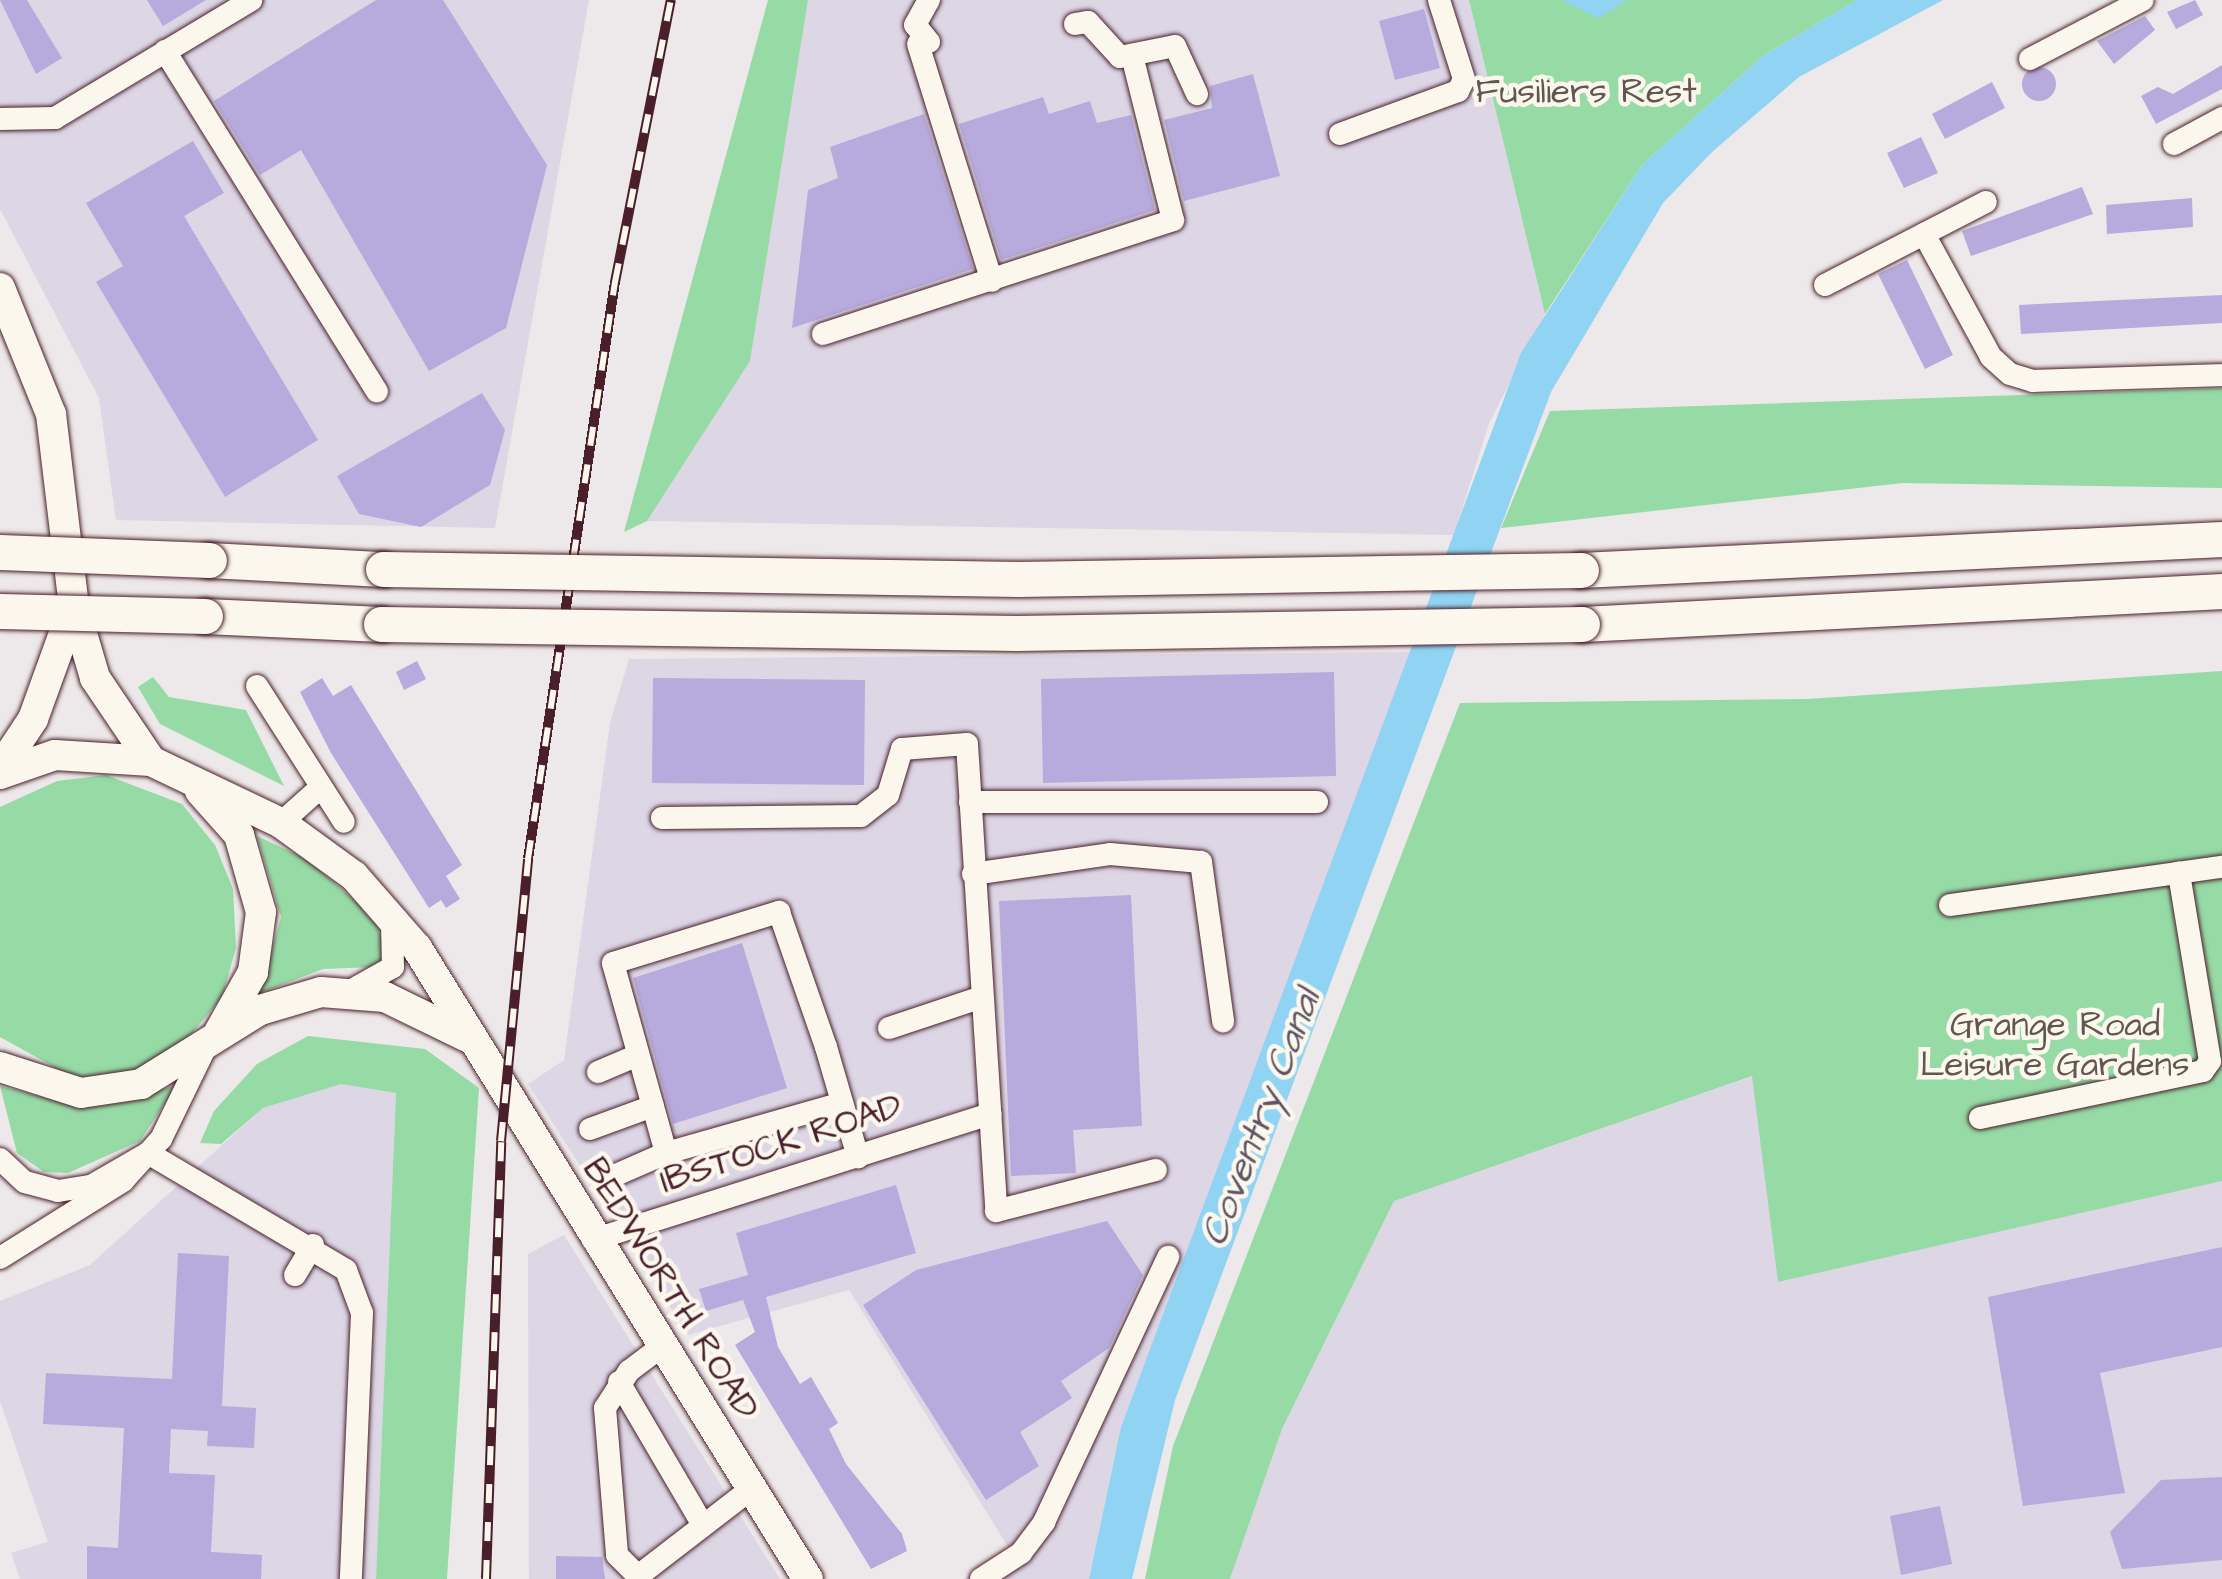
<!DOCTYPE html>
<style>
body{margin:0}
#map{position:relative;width:2222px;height:1579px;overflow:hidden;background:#ede8e9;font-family:"Architects Daughter",sans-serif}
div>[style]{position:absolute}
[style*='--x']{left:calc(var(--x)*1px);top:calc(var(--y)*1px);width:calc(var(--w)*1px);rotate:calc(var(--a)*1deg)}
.built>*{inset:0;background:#dcd6e5}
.green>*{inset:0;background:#96daa6}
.water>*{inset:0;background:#90d3f2}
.building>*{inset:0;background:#b6abdc}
.round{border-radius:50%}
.roads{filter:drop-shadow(0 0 2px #4a1f2b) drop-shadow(0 0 2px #4a1f2b)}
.minor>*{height:22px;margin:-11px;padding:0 11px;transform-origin:11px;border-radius:11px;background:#fbf7ec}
.major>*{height:30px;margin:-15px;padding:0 15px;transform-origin:15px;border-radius:15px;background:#fbf7ec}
.highway>*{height:35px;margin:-17.5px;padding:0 17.5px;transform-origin:17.5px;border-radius:17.5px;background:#fbf7ec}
.rail>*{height:10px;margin-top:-5px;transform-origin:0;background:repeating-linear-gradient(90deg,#fbf7ec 0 19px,#4a1f2b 0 38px);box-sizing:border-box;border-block:2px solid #4a1f2b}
.bridges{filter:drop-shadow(0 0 2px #4a1f2b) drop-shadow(0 0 2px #4a1f2b)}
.highway-bridge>*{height:35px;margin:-17.5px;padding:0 17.5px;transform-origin:17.5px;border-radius:17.5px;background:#fbf7ec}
span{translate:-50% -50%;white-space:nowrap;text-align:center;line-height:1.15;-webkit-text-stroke:9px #fbf7ec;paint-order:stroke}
.park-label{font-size:35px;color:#615750}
.street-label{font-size:35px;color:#4a1f2b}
.water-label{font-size:38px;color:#5f5567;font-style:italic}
</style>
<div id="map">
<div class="built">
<div style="clip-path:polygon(0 0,589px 0,495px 528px,116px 520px,99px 398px,0 209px)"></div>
<div style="clip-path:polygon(808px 0,1469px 0,1545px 314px,1489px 423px,1454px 535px,647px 521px,750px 361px)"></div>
<div style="clip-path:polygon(1411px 652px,1121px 1427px,1089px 1579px,964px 1579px,1010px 1550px,849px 1290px,688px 1335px,528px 1084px,564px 1060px,610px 723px,629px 659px)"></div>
<div style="clip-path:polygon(1753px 1076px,1778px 1282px,2222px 1181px,2222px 1579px,1230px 1579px,1282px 1429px,1394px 1201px)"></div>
<div style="clip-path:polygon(342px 1083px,396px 1093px,376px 1579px,20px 1579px,11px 1553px,48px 1542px,0 1401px,0 1301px,90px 1265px,263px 1108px)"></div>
<div style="clip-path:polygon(564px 1235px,780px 1579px,529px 1579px,528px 1254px)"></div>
</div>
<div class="green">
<div style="clip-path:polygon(768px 0,808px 0,750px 361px,647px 521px,624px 532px)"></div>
<div style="clip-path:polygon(1469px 0,1857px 0,1763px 56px,1642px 165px,1545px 314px)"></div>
<div style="clip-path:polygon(2222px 388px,2222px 488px,1903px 483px,1501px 528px,1550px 411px)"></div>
<div style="clip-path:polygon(2222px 671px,2222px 1181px,1778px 1282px,1752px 1076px,1394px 1201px,1282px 1429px,1230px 1579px,1145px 1579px,1173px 1446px,1460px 703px,1808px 699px)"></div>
<div style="clip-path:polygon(153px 677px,169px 697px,246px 710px,284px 786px,160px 724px,138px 687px)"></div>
<div style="clip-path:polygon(106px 775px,182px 804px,215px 845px,233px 889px,236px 948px,222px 997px,178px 1050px,131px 1071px,74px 1078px,0 1037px,0 807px,57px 781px)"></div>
<div style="clip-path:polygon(257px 836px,308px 860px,375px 918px,386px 954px,374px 967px,323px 969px,260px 993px,281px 917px)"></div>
<div style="clip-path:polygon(308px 1036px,425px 1049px,479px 1088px,447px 1579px,376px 1579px,396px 1093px,341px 1084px,263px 1108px,221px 1144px,200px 1143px,214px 1111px,257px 1064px)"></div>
<div style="clip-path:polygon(0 1086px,80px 1107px,176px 1086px,140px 1141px,68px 1173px,44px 1172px,17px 1153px)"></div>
</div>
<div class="water">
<div style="clip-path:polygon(1561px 0,1627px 0,1599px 18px)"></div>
<div style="clip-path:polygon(1857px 0,1943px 0,1799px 77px,1712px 152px,1663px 203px,1551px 392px,1175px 1400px,1132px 1579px,1089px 1579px,1121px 1427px,1521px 353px,1642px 165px,1763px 56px)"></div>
</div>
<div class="building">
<div style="clip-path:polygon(0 0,27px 0,62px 58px,36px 74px)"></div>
<div style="clip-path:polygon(147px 0,206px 0,163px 26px)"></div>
<div style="clip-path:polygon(376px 0,443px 0,547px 165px,506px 328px,429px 371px,301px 150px,260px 175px,214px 101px)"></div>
<div style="clip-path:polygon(2195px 0,2203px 15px,2176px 29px,2167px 12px)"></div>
<div style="clip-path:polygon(1424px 9px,1440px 68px,1395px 80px,1379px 21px)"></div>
<div style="clip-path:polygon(2145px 16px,2155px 30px,2114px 64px,2097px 41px)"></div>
<div style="clip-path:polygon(2222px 65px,2222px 89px,2156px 124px,2141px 96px,2158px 87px,2173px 94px)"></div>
<div class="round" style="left:2022px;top:67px;width:34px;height:34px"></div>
<div style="clip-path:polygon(1253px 74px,1280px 176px,1184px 201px,1164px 120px,1212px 108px,1210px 86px)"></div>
<div style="clip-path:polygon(1992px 82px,2005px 108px,1945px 139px,1932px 114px)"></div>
<div style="clip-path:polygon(1043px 97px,1049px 114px,1090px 101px,1097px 123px,1131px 115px,1155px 210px,1001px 260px,959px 124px)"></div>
<div style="clip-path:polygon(924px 114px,973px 269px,792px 328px,808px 190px,838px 178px,830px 147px)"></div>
<div style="clip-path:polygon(1921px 137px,1938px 173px,1904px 188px,1887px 153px)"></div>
<div style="clip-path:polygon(193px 141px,224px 193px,184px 216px,318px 440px,225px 497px,96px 282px,123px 266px,86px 203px)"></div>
<div style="clip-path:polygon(2082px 187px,2093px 214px,1971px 256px,1962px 231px)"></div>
<div style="clip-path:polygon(2192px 198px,2193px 227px,2107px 234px,2106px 205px)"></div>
<div style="clip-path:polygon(1907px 260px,1953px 355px,1925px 369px,1878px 274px)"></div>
<div style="clip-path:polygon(2222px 295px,2222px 323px,2021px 334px,2019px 305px)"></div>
<div style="clip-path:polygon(482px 393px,505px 430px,490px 485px,421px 527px,359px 514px,337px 476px)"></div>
<div style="clip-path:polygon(417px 661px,426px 679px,404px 690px,396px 672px)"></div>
<div style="clip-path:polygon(1334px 672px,1336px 776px,1043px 783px,1041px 679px)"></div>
<div style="clip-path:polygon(322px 678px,333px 696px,351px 685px,462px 865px,446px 876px,460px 899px,446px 908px,441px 900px,429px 908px,331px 753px,300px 692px)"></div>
<div style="clip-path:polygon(653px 678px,865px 680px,864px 785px,652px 783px)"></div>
<div style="clip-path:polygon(1131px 895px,1142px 1126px,1073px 1130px,1076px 1173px,1011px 1176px,999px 901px)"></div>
<div style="clip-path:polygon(742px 943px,787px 1088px,673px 1124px,633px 978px)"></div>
<div style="clip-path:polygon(896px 1185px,916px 1253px,766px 1297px,778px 1347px,800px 1384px,811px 1377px,838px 1423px,829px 1429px,846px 1464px,902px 1534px,907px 1551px,871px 1569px,735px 1345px,755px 1332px,743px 1300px,706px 1311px,699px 1289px,748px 1275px,736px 1233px)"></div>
<div style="clip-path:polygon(1107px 1221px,1143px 1275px,1109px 1348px,1061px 1381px,1072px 1398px,1020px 1432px,1039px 1466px,986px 1500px,863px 1305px,916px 1270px)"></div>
<div style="clip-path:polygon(2222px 1247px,2222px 1347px,2100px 1373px,2125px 1493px,2023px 1506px,1988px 1297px)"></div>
<div style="clip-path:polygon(178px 1253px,229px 1256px,222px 1406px,256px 1408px,254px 1448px,207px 1446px,208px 1431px,171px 1429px,169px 1473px,215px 1475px,211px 1552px,262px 1555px,261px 1579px,87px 1579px,87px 1546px,118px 1548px,124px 1428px,43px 1424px,46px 1373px,172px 1379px)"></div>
<div style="clip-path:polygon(2222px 1477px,2222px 1560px,2122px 1569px,2110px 1532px,2161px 1480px)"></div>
<div style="clip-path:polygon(1940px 1506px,1952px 1564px,1901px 1575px,1890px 1516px)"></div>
<div style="clip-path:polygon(556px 1556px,602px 1557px,605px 1579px,556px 1579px)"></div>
</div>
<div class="roads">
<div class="minor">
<div style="--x:1075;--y:24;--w:13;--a:-9"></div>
<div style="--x:1088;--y:22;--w:47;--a:47.6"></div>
<div style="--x:1120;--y:57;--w:56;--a:-11.3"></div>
<div style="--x:1175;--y:46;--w:53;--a:65.4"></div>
<div style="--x:929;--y:42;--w:22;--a:-129"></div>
<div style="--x:915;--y:25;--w:29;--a:-61"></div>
<div style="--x:918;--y:44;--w:248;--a:72.7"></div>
<div style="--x:165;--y:51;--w:401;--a:58.1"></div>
<div style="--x:2030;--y:59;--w:127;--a:-27.6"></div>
<div style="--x:0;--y:119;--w:55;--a:-1"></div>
<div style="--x:55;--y:118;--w:229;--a:-31"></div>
<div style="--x:1340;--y:134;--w:126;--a:-20"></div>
<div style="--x:1458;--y:91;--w:13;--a:-63"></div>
<div style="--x:1464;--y:79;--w:83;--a:-107.6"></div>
<div style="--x:2174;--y:144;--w:55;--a:-28.4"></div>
<div style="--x:1924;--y:234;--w:140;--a:61.4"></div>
<div style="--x:1991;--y:357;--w:25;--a:42"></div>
<div style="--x:2010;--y:374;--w:24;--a:17"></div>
<div style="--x:2033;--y:381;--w:189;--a:-1.8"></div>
<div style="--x:1825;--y:285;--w:181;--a:-27.3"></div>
<div style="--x:823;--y:334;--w:368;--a:-18"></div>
<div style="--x:1173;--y:220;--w:170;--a:-104"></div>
<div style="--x:257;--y:686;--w:161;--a:57.4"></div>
<div style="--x:970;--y:802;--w:347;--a:0"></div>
<div style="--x:662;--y:818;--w:199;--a:-0.6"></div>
<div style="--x:861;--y:816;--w:34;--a:-38"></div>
<div style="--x:888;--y:795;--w:48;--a:-73.1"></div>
<div style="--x:902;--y:749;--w:65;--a:-4.4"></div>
<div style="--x:967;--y:744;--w:468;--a:86.4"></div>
<div style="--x:996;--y:1211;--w:165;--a:-14.4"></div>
<div style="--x:281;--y:823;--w:54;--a:-42"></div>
<div style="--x:973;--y:874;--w:138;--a:-8.3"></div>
<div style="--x:1110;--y:854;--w:91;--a:5"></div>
<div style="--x:1201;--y:862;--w:161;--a:82.1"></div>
<div style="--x:1950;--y:905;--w:275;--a:-8"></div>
<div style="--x:350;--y:991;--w:49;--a:-29.2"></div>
<div style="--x:393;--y:967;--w:44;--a:-91.3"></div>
<div style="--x:889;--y:1028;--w:95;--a:-18.4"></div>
<div style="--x:598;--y:1072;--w:43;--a:-23"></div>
<div style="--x:842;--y:1103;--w:183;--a:164.1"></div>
<div style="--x:666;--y:1153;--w:197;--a:-105.6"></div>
<div style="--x:613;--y:963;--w:174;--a:-17.1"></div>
<div style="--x:779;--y:912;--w:143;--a:70.8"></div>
<div style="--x:826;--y:1047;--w:115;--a:73.8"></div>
<div style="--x:1980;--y:1118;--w:228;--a:-11.9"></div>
<div style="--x:2203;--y:1071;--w:12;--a:-55"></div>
<div style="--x:2210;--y:1061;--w:191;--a:-99.4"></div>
<div style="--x:590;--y:1129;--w:67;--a:-20.1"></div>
<div style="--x:0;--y:1159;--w:34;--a:43"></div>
<div style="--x:25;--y:1182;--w:34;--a:15"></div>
<div style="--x:58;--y:1191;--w:33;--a:-9"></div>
<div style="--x:91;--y:1186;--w:66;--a:-30.1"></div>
<div style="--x:148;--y:1153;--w:230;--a:30.6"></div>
<div style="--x:346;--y:1270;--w:46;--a:69.6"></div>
<div style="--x:362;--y:1313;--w:266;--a:92.4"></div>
<div style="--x:609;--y:1178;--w:62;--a:-23.7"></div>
<div style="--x:593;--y:1240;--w:417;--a:-17.6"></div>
<div style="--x:0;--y:1258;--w:145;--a:-32"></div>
<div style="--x:123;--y:1181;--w:57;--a:-47.9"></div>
<div style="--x:161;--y:1139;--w:108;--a:-64.1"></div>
<div style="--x:295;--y:1275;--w:35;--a:-59"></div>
<div style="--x:661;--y:1347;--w:40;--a:143"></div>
<div style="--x:629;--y:1371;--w:44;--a:123"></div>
<div style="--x:605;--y:1408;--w:147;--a:85.3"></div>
<div style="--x:617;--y:1555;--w:30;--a:45"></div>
<div style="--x:638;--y:1576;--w:143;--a:-37.6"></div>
<div style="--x:619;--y:1382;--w:166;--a:59.6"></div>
<div style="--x:981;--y:1579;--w:48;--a:-33"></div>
<div style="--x:1021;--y:1553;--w:39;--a:-53"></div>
<div style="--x:1044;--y:1522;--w:293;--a:-64.9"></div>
</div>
<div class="major">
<div style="--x:0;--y:288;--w:136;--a:68"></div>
<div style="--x:51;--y:414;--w:193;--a:83.2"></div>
<div style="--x:74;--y:606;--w:75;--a:73.7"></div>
<div style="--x:95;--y:678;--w:100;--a:56"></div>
<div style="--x:0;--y:769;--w:60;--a:-56.6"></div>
<div style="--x:33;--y:719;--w:120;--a:-70.1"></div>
<div style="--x:0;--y:774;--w:58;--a:-19.1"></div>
<div style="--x:55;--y:755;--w:96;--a:3.6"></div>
<div style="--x:151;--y:761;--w:144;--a:25.5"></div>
<div style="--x:281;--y:823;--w:90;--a:36"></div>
<div style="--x:354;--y:876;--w:96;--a:48.8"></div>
<div style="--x:417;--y:948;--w:742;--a:58.22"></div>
<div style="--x:200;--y:791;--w:59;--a:48.4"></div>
<div style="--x:239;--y:835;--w:80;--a:74.1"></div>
<div style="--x:261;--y:912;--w:61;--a:97.6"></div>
<div style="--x:253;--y:972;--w:69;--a:119.5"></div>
<div style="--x:0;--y:1067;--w:85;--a:17.8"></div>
<div style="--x:81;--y:1093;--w:61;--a:-8.5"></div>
<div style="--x:141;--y:1084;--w:140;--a:-31.9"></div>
<div style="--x:260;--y:1010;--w:64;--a:-16.4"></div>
<div style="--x:321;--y:992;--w:64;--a:4.5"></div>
<div style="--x:385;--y:997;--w:91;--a:26"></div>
</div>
<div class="highway">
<div style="--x:209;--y:560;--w:174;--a:3"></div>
<div style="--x:1581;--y:570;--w:642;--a:-2.77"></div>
<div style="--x:205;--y:616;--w:176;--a:2.6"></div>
<div style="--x:1582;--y:624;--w:641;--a:-2.95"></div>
</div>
</div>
<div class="rail">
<div style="--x:486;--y:1579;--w:438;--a:-88"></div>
<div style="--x:501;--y:1141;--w:283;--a:-84.5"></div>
<div style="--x:528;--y:859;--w:584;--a:-81.43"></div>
<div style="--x:615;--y:282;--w:288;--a:-78.8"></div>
</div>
<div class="bridges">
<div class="highway-bridge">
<div style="--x:0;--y:552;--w:209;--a:2.2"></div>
<div style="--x:383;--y:569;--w:635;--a:0.9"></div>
<div style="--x:1018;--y:579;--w:563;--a:-0.92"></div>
<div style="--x:0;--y:611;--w:205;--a:1.4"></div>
<div style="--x:381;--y:624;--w:636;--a:0.81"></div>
<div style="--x:1017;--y:633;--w:565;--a:-0.91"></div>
</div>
</div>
<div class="park-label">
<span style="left:1586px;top:92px">Fusiliers Rest</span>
<span style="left:2055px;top:1045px">Grange Road<br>Leisure Gardens</span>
</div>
<div class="street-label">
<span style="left:781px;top:1144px;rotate:-18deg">IBSTOCK ROAD</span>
<span style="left:670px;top:1289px;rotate:58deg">BEDWORTH ROAD</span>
</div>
<div class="water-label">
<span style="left:1262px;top:1118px;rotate:-69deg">Coventry Canal</span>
</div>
</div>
